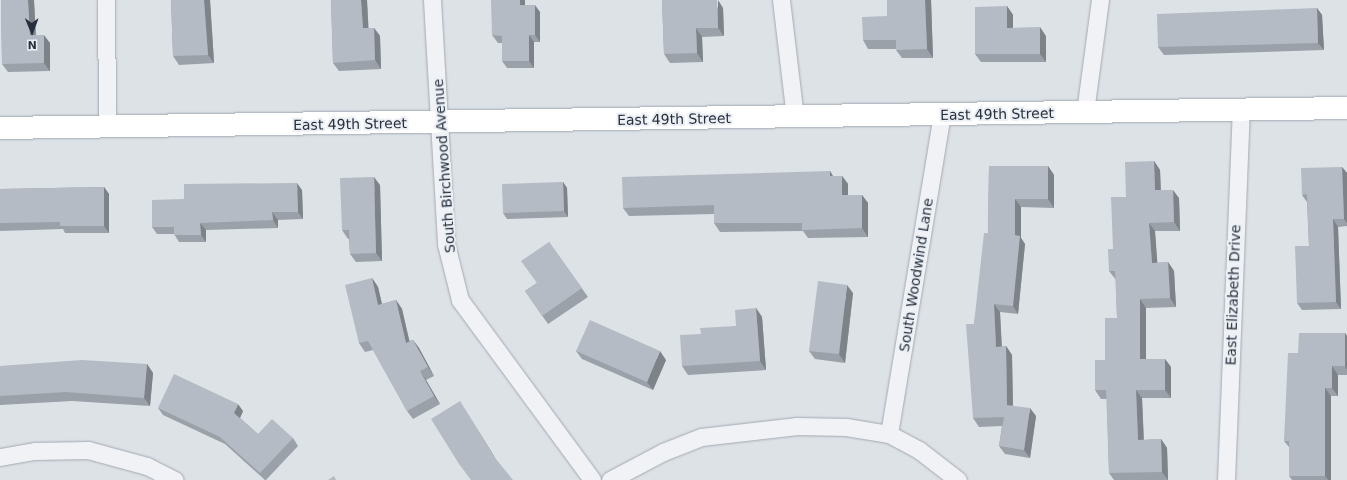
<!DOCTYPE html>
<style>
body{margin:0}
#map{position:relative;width:1347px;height:480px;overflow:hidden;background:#dde2e7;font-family:"DejaVu Sans",sans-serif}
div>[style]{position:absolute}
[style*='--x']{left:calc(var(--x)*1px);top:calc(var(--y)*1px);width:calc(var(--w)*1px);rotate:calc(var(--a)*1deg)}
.roads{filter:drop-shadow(0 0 1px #a3a9b1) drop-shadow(0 0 1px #a3a9b1)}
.street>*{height:17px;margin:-8.5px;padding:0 8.5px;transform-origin:8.5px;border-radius:8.5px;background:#f0f2f5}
.secondary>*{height:22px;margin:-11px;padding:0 11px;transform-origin:11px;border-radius:11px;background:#fff}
.wall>*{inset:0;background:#9ba1a9}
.shaded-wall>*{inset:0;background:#7e8389}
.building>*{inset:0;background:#b4bbc4}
span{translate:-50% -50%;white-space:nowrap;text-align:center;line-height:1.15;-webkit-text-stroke:4px #ecf0f5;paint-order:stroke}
.street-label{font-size:14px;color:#27303e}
.north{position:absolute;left:12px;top:12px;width:40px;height:40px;-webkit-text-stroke:3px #ecf0f5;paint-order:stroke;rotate:179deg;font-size:11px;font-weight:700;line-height:16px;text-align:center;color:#27303e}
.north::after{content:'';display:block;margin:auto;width:14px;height:18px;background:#27303e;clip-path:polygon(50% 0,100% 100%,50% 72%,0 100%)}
</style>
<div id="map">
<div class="roads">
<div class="street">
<div style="--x:106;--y:0;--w:127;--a:89.5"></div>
<div style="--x:432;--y:0;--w:244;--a:86.7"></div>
<div style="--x:446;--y:244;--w:58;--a:76"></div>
<div style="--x:460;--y:300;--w:223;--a:53.7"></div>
<div style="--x:781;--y:0;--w:118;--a:83.2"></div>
<div style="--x:1085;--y:112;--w:113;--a:-82.4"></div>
<div style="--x:889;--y:434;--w:323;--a:-80.6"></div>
<div style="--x:0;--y:457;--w:36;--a:-10"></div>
<div style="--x:35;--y:451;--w:53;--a:-1.1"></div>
<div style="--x:88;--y:450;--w:61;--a:15.2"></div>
<div style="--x:147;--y:466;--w:31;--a:27"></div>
<div style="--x:610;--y:480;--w:60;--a:-27.8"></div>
<div style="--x:663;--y:452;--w:41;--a:-21.5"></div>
<div style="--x:701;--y:437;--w:97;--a:-6.5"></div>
<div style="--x:797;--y:426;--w:49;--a:1.2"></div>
<div style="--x:846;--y:427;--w:44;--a:9.2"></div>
<div style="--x:889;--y:434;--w:34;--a:28"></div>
<div style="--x:919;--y:450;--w:49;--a:37.6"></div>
<div style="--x:1226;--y:480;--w:370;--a:-87.7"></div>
</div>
<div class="secondary">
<div style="--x:0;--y:128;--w:1347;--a:-0.85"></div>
</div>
</div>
<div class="wall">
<div style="clip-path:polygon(1px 0,34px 0,36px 35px,50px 43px,50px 71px,8px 72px,2px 64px)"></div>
<div style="clip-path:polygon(171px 0,210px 0,214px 63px,179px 65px,173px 56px)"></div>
<div style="clip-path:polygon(331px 0,367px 0,368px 28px,374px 28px,380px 36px,381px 69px,339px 71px,333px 63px)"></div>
<div style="clip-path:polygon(662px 0,723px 8px,724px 36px,702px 37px,703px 62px,670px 63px,664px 54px)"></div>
<div style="clip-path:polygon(931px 0,933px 58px,902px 58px,896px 50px,896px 49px,868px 49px,863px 40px,887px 16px)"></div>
<div style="clip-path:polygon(525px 5px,540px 12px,540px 42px,534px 42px,534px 68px,507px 68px,502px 61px,502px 43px,498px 43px,492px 35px)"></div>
<div style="clip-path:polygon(1007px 6px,1013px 15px,1013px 28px,1046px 36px,1046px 62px,981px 62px,975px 54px)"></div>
<div style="clip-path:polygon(1317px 8px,1322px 15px,1324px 50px,1164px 55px,1158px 47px)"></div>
<div style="clip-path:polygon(1154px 161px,1160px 170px,1161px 190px,1179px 198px,1180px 231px,1155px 231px,1157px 263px,1168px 262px,1174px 271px,1176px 307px,1146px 308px,1146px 359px,1165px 359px,1171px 367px,1171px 398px,1142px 398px,1144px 440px,1161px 439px,1167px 448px,1168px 480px,1114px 480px,1109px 473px,1107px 399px,1101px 399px,1095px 390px,1105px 360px,1117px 318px,1116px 280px,1109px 271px,1113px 249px,1126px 197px)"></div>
<div style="clip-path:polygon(989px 166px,1048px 166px,1054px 175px,1054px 208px,1021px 207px,1021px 238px,1025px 244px,1018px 314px,1000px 312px,1002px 347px,1006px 346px,1012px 355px,1013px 406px,1036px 416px,1030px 458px,1005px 454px,999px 446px,1002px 426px,979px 427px,973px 418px,974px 324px,988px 233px)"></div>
<div style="clip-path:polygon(1342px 167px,1347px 173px,1347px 226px,1338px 227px,1341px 309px,1302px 310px,1297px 303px,1309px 246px,1307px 202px,1302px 195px)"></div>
<div style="clip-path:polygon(830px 171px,833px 176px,842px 176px,848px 184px,848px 195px,862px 195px,868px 203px,868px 237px,808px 238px,803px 231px,720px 232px,714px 223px,714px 214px,629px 216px,623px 208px)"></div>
<div style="clip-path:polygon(563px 182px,567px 188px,568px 217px,507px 219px,503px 213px)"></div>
<div style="clip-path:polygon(380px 185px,382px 261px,356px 262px,350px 254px,349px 239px,348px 239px,342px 230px)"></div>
<div style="clip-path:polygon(104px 187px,109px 194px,109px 233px,65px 233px,63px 229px,0 231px,0 189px)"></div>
<div style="clip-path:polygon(302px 190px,303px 219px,278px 220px,278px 228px,206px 230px,206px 242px,179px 242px,174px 234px,157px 234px,152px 227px,184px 199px)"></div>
<div style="clip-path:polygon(549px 242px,588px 297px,548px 324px,525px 291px,537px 283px)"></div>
<div style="clip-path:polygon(372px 278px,378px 287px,382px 304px,396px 300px,402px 309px,409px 341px,413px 340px,419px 348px,434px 376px,426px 380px,440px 404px,413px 419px,407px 411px,373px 350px,365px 352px,359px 343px)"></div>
<div style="clip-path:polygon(853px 293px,845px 363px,815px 359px,809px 351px)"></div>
<div style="clip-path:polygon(756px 308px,762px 317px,766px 370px,688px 375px,682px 366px,701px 334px,736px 326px)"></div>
<div style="clip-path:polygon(1345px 333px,1347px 336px,1347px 375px,1338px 375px,1338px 396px,1331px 396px,1331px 480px,1292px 480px,1289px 476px,1289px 447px,1284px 441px,1298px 353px)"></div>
<div style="clip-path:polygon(576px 351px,666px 360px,653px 390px,582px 359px)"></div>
<div style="clip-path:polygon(147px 364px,153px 373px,150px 406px,72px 401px,0 405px,0 366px)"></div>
<div style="clip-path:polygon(158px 408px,243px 411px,240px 418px,258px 434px,293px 438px,298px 446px,266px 480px,265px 480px,225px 444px,163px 415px)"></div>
</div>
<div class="shaded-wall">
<div style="clip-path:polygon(28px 0,34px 0,36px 43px,30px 35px)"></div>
<div style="clip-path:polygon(204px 0,210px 0,214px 63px,208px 55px)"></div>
<div style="clip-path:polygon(361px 0,367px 0,369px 37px,363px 28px)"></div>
<div style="clip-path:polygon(520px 0,525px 0,525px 12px,520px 5px)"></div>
<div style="clip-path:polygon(718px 0,723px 8px,724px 36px,718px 28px)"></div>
<div style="clip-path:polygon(925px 0,931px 0,933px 58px,927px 49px)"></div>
<div style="clip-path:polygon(535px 5px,540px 12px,540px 42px,535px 35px)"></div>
<div style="clip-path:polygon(1007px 6px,1013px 15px,1013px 36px,1007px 28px)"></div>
<div style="clip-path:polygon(1317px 8px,1322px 15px,1324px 50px,1318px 43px)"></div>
<div style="clip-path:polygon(1040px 27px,1046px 36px,1046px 62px,1040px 54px)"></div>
<div style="clip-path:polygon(374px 28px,380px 36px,381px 69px,375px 60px)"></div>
<div style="clip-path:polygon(696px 28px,702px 37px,703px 62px,697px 53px)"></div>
<div style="clip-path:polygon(44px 35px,50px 43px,50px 71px,44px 63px)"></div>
<div style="clip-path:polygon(529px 35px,534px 42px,534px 68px,529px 61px)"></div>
<div style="clip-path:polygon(1154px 161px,1160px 170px,1161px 199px,1155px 190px)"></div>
<div style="clip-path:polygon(1048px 166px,1054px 175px,1054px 208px,1048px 199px)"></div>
<div style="clip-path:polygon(1342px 167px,1347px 173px,1347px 223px,1344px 219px)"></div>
<div style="clip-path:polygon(830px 171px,835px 180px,830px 176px)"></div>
<div style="clip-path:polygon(842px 176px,848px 184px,848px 204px,842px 195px)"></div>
<div style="clip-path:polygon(374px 177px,380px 185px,382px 261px,376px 253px)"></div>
<div style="clip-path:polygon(563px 182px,567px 188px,568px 217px,564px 211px)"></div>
<div style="clip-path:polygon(297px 183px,302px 190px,303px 219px,298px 212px)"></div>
<div style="clip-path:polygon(104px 187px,109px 194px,109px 233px,104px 226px)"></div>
<div style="clip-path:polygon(1173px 190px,1179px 198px,1180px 231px,1174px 222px)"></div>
<div style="clip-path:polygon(862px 195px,868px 203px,868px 237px,862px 228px)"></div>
<div style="clip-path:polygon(1015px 199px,1021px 207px,1021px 238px,1025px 244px,1018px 314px,1013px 306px,1015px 235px)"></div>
<div style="clip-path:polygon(272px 212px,278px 220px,278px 228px,273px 220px)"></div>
<div style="clip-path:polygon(1333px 219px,1338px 227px,1341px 309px,1336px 302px)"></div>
<div style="clip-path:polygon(200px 223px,206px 230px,206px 242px,201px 235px)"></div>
<div style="clip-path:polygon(1149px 223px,1155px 231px,1158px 271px,1152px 263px)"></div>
<div style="clip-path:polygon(1168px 262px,1174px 271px,1176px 307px,1170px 298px)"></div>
<div style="clip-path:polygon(372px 278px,378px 287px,384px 313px,378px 305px)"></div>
<div style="clip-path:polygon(847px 285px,853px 293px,845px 363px,839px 354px)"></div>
<div style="clip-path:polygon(1140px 299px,1146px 308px,1146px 367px,1140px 359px)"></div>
<div style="clip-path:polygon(396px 300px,402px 309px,412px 352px,406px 343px)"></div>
<div style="clip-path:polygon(994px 304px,1000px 312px,1002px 355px,996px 347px)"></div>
<div style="clip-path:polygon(756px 308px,762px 317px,766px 370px,760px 361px)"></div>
<div style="clip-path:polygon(1345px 333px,1347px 336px,1347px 370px,1345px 366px)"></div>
<div style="clip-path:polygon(413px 340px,419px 348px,434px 376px,428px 367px)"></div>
<div style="clip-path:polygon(1006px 346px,1012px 355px,1013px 413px,1007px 405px)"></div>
<div style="clip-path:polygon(660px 351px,666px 360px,653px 390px,647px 382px)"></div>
<div style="clip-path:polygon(1165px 359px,1171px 367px,1171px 398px,1165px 390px)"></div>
<div style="clip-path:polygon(147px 364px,153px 373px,150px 406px,144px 398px)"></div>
<div style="clip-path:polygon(1332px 366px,1338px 375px,1338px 396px,1332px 388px)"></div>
<div style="clip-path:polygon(420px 371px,426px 380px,440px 404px,434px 396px)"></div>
<div style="clip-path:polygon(1325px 388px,1331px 396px,1331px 480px,1328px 480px,1325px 476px)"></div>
<div style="clip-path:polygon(1136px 390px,1142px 398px,1144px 449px,1138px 440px)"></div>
<div style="clip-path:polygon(460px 401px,465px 409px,497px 461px,492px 454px)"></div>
<div style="clip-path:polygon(238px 404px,243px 411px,239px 420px,234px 413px)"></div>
<div style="clip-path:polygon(1030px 408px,1036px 416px,1030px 458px,1024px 450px)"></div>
<div style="clip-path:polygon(1161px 439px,1167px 448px,1168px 480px,1162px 472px)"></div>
</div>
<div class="building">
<div style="clip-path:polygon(1px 0,28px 0,30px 35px,44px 35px,44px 63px,2px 64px)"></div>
<div style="clip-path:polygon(171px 0,204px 0,208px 55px,173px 56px)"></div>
<div style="clip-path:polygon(331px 0,361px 0,363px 28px,374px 28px,375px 60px,333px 63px)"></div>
<div style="clip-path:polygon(491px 0,520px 0,520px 5px,535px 5px,535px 35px,529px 35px,529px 61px,502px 61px,502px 36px,492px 35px)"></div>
<div style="clip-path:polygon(662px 0,717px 0,718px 28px,696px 28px,697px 53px,664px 54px)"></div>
<div style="clip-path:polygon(887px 0,925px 0,927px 49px,896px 50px,896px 40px,863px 40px,862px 17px,887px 16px)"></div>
<div style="clip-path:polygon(1007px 6px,1007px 28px,1040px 27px,1040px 54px,975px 54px,975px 7px)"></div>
<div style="clip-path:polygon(1317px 8px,1318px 43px,1158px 47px,1157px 14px)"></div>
<div style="clip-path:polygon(1154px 161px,1155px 190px,1173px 190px,1174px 222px,1149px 223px,1152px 263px,1168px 262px,1170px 298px,1140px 299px,1140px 359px,1165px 359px,1165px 390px,1136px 390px,1138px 440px,1161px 439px,1162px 472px,1109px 473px,1106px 390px,1095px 390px,1095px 360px,1105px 360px,1105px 318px,1117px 318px,1115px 271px,1109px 271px,1108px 249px,1113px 249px,1111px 197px,1126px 197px,1125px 162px)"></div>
<div style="clip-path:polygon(989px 166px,1048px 166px,1048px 199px,1015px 199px,1015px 235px,1020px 236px,1013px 306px,994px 304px,996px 347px,1006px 346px,1007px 405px,1030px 408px,1024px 450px,999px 446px,1004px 417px,973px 418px,966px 324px,974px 324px,984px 233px,988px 233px)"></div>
<div style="clip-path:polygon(1342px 167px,1344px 219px,1333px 219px,1336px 302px,1297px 303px,1295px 246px,1309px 246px,1307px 194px,1302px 195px,1301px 168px)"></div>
<div style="clip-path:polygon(830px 171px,830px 176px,842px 176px,842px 195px,862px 195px,862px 228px,802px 230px,802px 223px,714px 223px,714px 205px,623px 208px,622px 177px)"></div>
<div style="clip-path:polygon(374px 177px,376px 253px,350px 254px,349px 230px,342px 230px,340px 178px)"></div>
<div style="clip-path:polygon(563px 182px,564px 211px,503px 213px,502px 184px)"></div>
<div style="clip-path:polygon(297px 183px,298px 212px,272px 212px,273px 220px,200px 223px,201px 235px,174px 235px,174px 227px,152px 227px,152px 200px,184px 199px,184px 184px)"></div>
<div style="clip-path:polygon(104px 187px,104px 226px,60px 226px,60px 222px,0 223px,0 189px)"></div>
<div style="clip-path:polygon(549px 242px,582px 288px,542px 316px,525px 291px,537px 283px,521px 261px)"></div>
<div style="clip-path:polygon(372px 278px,378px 305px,396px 300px,406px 343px,413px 340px,428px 367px,420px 371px,434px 396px,407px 411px,368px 341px,359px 343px,345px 285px)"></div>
<div style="clip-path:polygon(818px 281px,847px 285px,839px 354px,809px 351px)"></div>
<div style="clip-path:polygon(756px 308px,760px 361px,682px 366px,680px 335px,701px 334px,700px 328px,736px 326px,735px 310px)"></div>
<div style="clip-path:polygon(590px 320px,660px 351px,647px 382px,576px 351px)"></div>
<div style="clip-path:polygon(1299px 333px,1345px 333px,1345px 366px,1332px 366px,1332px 388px,1325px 388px,1325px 476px,1289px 476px,1289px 441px,1284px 441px,1288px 353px,1298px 353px)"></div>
<div style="clip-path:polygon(82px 360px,147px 364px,144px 398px,66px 392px,0 396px,0 366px)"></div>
<div style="clip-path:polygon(174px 374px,238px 404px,234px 413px,258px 434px,272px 419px,293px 438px,260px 473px,220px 437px,158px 408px)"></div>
<div style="clip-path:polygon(460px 401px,492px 454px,513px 480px,471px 480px,459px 464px,431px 419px)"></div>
<div style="clip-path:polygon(334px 476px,336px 480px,328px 480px)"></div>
</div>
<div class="street-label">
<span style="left:997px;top:114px;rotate:-1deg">East 49th Street</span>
<span style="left:674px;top:119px;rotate:-1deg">East 49th Street</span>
<span style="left:350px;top:124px;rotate:-1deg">East 49th Street</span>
<span style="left:444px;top:166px;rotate:-94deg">South Birchwood Avenue</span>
<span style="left:916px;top:275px;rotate:-81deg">South Woodwind Lane</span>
<span style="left:1233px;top:295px;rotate:-88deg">East Elizabeth Drive</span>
</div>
<div class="north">N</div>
</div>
